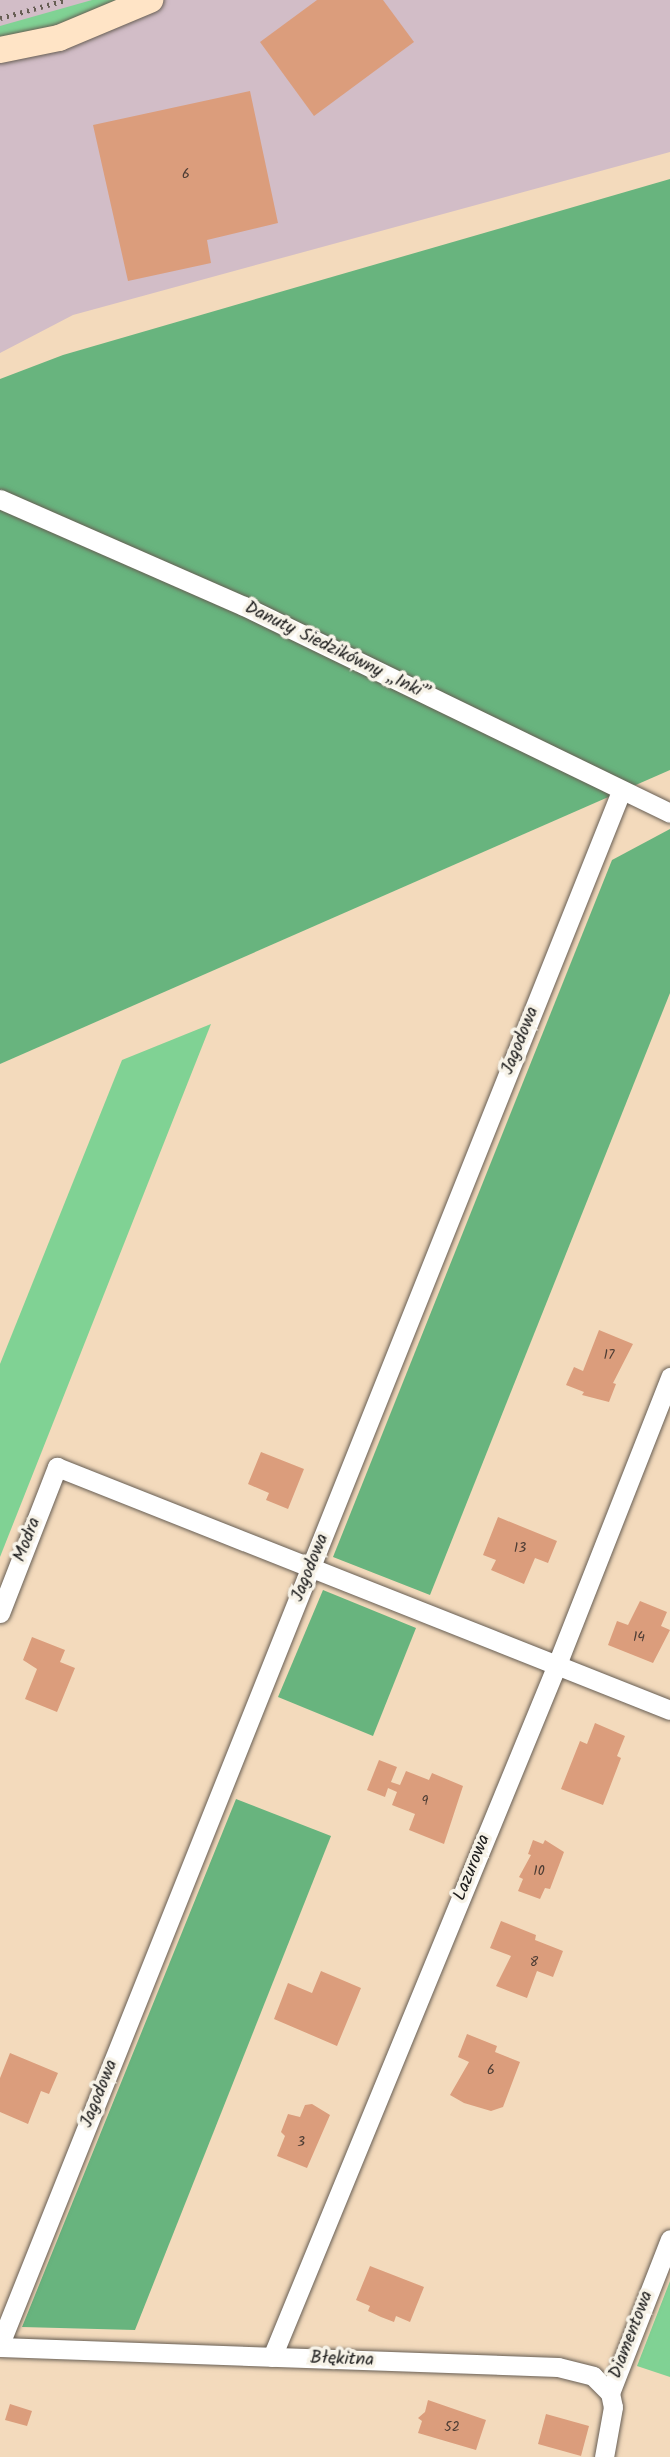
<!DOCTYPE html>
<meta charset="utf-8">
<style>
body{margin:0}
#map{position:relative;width:670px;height:2457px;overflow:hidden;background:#f3dabc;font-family:Kalam,sans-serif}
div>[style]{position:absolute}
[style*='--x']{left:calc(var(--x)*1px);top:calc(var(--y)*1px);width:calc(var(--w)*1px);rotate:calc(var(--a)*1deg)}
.industrial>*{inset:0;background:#d2bdc7}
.green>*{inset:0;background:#80d294}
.forest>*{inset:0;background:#68b47e}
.building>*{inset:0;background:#db9d7c}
.path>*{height:4.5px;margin-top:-2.25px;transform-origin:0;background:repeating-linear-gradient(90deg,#675e54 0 2px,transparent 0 7px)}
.roads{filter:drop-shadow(0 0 2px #675e54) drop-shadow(0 0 2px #675e54)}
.street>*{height:19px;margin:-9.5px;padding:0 9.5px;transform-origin:9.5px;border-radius:9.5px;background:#fff}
.secondary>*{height:26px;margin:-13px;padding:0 13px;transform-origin:13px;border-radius:13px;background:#ffe4c6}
span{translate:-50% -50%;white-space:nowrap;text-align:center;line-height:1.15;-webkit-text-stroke:7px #f7f3e8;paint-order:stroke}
.number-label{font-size:14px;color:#4c3c34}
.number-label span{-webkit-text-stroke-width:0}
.street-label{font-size:18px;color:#1c1c1c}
</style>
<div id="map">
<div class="industrial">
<div style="clip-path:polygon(0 0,670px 0,670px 152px,73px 315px,0 353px)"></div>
</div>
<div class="green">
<div style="clip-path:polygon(92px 0,124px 0,51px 27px,0 39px,0 26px)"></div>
<div style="clip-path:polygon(211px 1024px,0 1557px,0 1364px,122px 1060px)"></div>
<div style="clip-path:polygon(670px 2281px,670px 2377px,637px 2366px)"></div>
</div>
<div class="forest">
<div style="clip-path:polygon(670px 179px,670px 770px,0 1064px,0 379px,63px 355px)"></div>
<div style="clip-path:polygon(670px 829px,670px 993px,430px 1595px,333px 1557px,612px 860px)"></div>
<div style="clip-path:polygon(323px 1590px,416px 1628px,373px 1736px,278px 1697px)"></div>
<div style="clip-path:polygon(236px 1799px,331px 1836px,135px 2330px,22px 2327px)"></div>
</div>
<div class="building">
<div style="clip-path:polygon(317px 0,383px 0,414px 42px,314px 116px,260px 42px)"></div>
<div style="clip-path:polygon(250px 91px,278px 223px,207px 240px,211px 263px,128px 281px,93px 125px)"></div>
<div style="clip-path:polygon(599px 1330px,633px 1344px,613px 1383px,616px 1384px,609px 1402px,582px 1395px,584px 1392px,566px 1385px,574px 1367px,583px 1371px)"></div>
<div style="clip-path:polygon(261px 1452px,304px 1469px,288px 1509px,266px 1500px,269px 1493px,248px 1484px)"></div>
<div style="clip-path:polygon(498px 1517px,557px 1541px,548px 1563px,535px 1558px,524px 1584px,491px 1570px,496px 1560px,483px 1555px)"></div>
<div style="clip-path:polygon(640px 1601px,667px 1612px,661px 1626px,670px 1630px,653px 1663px,608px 1645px,617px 1621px,628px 1625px)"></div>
<div style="clip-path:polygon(32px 1637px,65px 1650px,60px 1662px,75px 1668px,57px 1712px,25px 1699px,37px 1669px,23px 1660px)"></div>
<div style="clip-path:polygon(595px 1723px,625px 1736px,617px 1756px,621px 1758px,603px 1805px,561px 1789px,580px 1741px,587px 1744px)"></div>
<div style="clip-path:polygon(379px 1760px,397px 1767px,391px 1782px,400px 1785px,406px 1771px,429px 1780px,432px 1773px,463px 1786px,444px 1844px,409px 1830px,415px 1814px,392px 1805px,397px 1792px,388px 1788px,385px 1797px,367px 1790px)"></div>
<div style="clip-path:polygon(533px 1840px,543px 1844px,545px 1840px,564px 1852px,550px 1889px,545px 1888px,540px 1899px,518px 1891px,523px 1879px,519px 1877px,531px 1855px,528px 1854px)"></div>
<div style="clip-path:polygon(501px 1921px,536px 1935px,535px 1940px,563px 1951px,553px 1977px,537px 1971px,527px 1998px,496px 1986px,511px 1956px,490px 1948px)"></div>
<div style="clip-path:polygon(321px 1971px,361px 1988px,337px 2046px,274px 2019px,288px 1983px,312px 1993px)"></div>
<div style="clip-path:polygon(467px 2034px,497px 2046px,495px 2052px,520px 2062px,503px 2107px,491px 2111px,464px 2103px,450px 2095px,469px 2062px,458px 2057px)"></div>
<div style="clip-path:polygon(10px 2053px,58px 2073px,49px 2094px,41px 2091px,28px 2124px,0 2112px,0 2078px)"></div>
<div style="clip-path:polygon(312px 2104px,330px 2115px,307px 2168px,277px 2156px,285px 2136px,281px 2132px,288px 2114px,300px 2117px,305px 2105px)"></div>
<div style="clip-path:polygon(370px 2266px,424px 2287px,410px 2322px,396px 2316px,394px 2322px,381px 2317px,368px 2311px,370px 2306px,356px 2300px)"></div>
<div style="clip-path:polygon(428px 2400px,486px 2420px,476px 2450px,418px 2433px,422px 2421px,418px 2418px,425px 2412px)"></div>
<div style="clip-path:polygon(10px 2404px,32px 2411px,27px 2426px,5px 2420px)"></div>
<div style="clip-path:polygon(546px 2414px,589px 2426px,581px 2456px,538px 2444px)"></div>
</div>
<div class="path">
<div style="--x:0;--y:18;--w:68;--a:-15.3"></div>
</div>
<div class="roads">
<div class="street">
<div style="--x:0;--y:499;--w:266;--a:23.7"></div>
<div style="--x:244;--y:606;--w:474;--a:25.9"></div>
<div style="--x:0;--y:1613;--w:157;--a:-68.7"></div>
<div style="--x:57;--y:1467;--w:659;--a:21.62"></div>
<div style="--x:0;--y:2344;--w:1673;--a:-68.2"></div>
<div style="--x:0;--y:2347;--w:558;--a:2.05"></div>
<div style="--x:558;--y:2367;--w:36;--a:14"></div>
<div style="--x:593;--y:2376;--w:24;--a:45"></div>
<div style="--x:610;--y:2393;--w:14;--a:78"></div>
<div style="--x:613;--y:2407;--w:51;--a:100.2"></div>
<div style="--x:272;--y:2357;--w:746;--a:-67.63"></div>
<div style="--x:556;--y:1667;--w:312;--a:-68.5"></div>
<div style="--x:610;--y:2393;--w:165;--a:-68.7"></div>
</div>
<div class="secondary">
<div style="--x:0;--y:50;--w:60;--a:-11.5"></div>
<div style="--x:59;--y:38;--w:99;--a:-22.7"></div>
</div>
</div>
<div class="number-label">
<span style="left:186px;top:174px">6</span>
<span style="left:609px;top:1355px">17</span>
<span style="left:520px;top:1548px">13</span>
<span style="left:639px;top:1637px">14</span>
<span style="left:425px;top:1801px">9</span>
<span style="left:539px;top:1871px">10</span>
<span style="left:534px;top:1962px">8</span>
<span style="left:491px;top:2070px">6</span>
<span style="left:301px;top:2142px">3</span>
<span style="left:452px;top:2427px">52</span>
</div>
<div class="street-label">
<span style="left:337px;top:652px;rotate:26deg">Danuty Siedzikówny „Inki”</span>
<span style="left:521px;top:1041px;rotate:-68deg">Jagodowa</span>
<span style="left:28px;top:1540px;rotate:-69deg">Modra</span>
<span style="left:311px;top:1568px;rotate:-68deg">Jagodowa</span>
<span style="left:473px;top:1868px;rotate:-68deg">Lazurowa</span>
<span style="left:100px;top:2094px;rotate:-68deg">Jagodowa</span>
<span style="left:632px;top:2335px;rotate:-69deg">Diamentowa</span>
<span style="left:342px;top:2360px;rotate:2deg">Błękitna</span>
</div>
</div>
